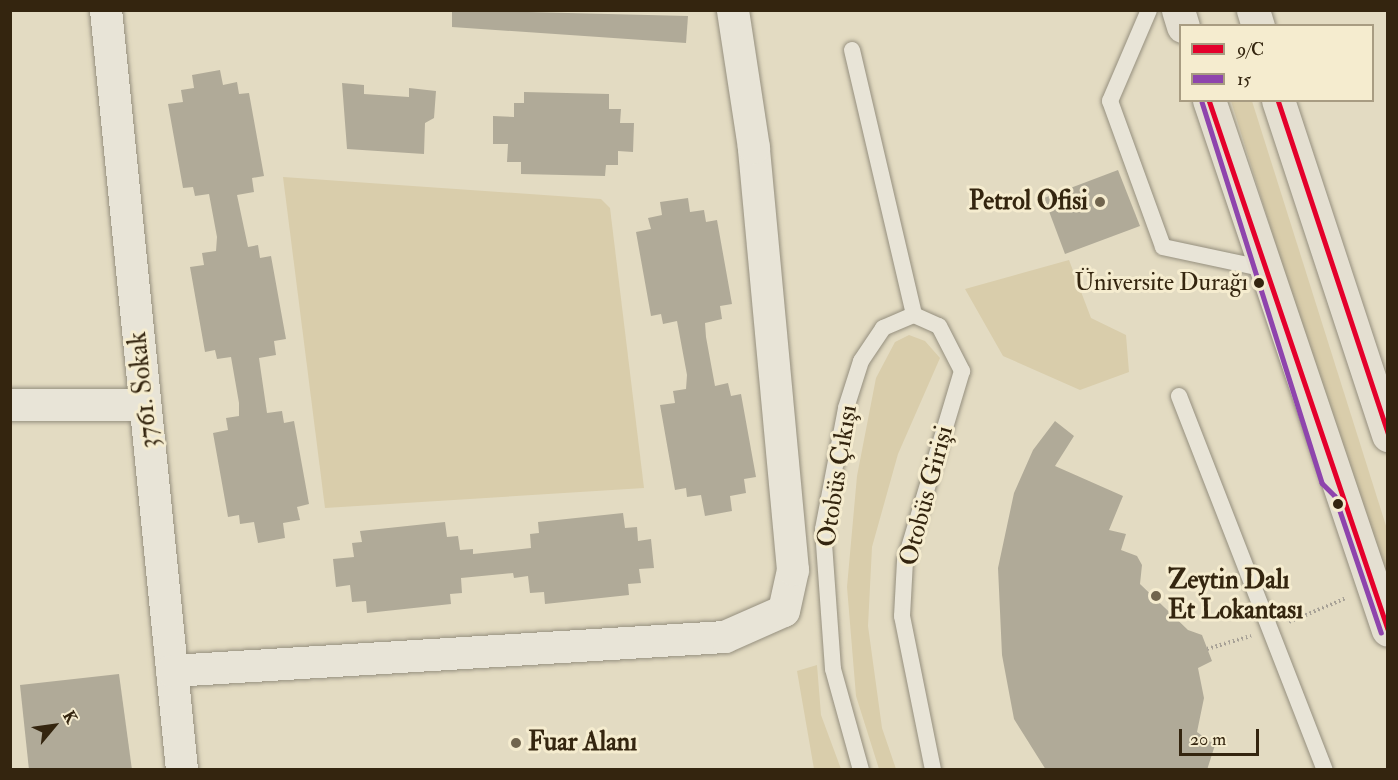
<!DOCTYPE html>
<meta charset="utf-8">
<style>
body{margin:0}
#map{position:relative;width:1398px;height:780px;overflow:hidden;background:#e3dbc2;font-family:"IM FELL Double Pica",serif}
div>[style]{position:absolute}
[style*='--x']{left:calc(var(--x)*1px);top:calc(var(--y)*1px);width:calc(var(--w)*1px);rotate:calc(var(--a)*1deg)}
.green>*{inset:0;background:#d9cdab}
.building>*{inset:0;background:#b0aa98}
.path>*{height:4px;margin-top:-2px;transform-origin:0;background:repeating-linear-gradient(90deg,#a7a196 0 1.5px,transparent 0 4.5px)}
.roads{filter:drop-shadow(0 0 2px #958f7e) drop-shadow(0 0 2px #958f7e)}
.lane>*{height:16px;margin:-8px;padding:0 8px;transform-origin:8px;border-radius:8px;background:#e8e4d7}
.street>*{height:32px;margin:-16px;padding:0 16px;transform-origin:16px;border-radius:16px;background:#e8e4d7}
.highway>*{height:33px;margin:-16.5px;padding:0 16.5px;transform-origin:16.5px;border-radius:16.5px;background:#e4dfd1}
.bus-1>*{height:4.5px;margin:-2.25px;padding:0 2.25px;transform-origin:2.25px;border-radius:2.25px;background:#e4002b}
.bus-2>*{height:4.5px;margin:-2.25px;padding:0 2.25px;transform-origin:2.25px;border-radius:2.25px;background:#8e44ad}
.dots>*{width:16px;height:16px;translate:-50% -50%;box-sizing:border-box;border:3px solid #f5eccf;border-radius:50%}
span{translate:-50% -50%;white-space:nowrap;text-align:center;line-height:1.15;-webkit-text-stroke:6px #f5eccf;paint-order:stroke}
.bus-label{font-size:24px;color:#34250f}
.right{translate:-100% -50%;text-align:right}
.poi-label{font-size:26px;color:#34250f;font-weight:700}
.left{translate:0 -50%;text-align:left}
.street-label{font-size:26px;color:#34250f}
.frame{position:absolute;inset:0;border:12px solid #34250f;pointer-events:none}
.legend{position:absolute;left:1179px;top:24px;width:195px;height:78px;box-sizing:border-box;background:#f5eccf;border:2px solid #a89c82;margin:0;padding:8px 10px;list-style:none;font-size:18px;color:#34250f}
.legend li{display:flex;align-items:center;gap:12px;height:30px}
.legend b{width:30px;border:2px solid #a89c82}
.north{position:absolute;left:24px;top:696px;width:60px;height:60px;-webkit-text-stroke:4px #f5eccf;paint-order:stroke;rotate:61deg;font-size:16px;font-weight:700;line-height:24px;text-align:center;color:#34250f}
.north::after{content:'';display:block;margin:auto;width:21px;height:27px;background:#34250f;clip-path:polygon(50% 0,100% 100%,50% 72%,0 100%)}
.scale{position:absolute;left:1179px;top:729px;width:80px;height:27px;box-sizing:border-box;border:3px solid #34250f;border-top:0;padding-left:8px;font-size:18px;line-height:21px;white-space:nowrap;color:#34250f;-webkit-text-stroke:4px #f5eccf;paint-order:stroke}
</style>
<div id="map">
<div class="green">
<div style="clip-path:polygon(1231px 101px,1252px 101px,1387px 529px,1387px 577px,1299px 319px)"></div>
<div style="clip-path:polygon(283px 177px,601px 199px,610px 208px,644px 488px,325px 508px)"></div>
<div style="clip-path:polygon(1069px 260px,1091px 318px,1126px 335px,1129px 372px,1080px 390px,1003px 356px,965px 289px)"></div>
<div style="clip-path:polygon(909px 335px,925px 341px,940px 358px,898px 454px,872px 547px,868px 626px,882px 728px,896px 769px,879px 769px,856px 696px,847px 587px,857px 476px,876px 378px,895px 342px)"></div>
<div style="clip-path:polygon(817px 665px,821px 715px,841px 769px,814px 769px,797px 671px)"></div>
</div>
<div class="building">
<div style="clip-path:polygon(452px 10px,688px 16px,686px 43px,452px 27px)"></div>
<div style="clip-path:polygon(220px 70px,223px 85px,237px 82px,239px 94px,249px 93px,264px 176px,252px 178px,254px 192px,237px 195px,248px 247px,258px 245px,260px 258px,271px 256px,286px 339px,274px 341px,276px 355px,259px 358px,261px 372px,267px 413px,282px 411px,284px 423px,294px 421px,309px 504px,297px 507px,300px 520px,283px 523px,285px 538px,258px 543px,254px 522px,240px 524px,239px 515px,228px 517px,213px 433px,228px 430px,226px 418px,239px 416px,239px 403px,231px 357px,217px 359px,215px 350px,205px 352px,190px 267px,204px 265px,202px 253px,216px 251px,217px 237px,209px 194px,195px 196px,193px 187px,183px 188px,168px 104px,183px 102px,181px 90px,194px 88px,192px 75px)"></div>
<div style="clip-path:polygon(342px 83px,364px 85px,364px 94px,409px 97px,409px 88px,436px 91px,434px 118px,425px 123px,424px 154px,347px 149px)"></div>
<div style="clip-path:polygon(524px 92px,609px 94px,609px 109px,621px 109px,620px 123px,634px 123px,633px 152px,618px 151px,618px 165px,606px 165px,605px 176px,521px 174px,521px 162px,507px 162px,508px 144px,493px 144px,493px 116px,514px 117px,514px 103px,524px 103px)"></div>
<div style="clip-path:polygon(1118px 170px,1140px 226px,1065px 254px,1044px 198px)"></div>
<div style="clip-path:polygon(688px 198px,690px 212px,704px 210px,706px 222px,717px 220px,732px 304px,720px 306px,722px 319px,705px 323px,706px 337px,715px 386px,728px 383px,731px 396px,741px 394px,756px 477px,744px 479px,746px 493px,730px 496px,732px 511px,705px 516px,701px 495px,687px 497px,686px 488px,675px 490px,660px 405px,675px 403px,673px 391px,686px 389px,687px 375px,677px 321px,663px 324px,661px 314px,651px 316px,636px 232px,651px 229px,648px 218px,662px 215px,660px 202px)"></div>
<div style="clip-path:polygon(1055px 421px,1074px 436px,1055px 466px,1123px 496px,1109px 530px,1126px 534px,1121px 550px,1137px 556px,1142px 565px,1140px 584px,1188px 630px,1202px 635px,1212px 661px,1198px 668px,1204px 698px,1197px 732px,1215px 745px,1207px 770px,1046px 770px,1014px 719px,1002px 655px,998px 568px,1014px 493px,1033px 450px)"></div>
<div style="clip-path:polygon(623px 513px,625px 528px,637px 527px,638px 541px,651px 539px,654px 568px,639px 569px,641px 583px,628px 584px,629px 595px,545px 604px,544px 592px,530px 593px,528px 576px,514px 578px,513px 573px,461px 578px,462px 593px,450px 594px,451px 604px,367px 613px,366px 601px,352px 602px,350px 585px,336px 587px,333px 559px,354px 557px,352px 543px,362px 542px,360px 531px,445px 522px,447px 537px,458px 536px,460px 550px,473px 549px,473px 554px,531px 548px,530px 534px,539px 533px,538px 522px)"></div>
<div style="clip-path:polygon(119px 674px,132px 770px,29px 770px,20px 685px)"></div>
</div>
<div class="path">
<div style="--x:1289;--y:622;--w:62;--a:-22.8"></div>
<div style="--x:1207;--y:649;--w:46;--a:-16.5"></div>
</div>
<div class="roads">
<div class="lane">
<div style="--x:1149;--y:10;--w:99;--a:113.2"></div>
<div style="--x:1110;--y:101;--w:155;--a:70"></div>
<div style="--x:1163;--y:247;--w:105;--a:12.1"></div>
<div style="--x:852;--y:50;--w:272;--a:76.8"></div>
<div style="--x:914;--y:315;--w:27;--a:24"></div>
<div style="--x:939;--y:326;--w:51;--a:62.9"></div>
<div style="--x:962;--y:371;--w:198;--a:106.7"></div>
<div style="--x:905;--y:561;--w:55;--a:93.1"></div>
<div style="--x:902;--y:616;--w:157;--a:78.6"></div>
<div style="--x:1179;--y:396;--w:401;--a:68.7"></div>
<div style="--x:861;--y:770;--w:105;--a:-105.5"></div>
<div style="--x:833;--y:669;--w:140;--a:-94.1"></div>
<div style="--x:823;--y:529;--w:123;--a:-79.2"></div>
<div style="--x:846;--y:408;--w:49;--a:-72.3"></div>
<div style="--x:861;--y:361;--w:40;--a:-56"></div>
<div style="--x:883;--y:328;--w:34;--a:-23"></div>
</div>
<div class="street">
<div style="--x:106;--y:10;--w:764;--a:84.29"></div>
<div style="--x:10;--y:405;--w:135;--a:0"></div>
<div style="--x:172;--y:671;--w:554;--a:-3.52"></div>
<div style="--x:725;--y:637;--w:64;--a:-23.8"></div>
<div style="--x:784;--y:611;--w:42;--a:-77.6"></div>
<div style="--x:793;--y:570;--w:424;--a:-95.3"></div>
<div style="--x:754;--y:148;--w:140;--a:-98.7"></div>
</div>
<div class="highway">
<div style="--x:1178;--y:10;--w:17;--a:73"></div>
<div style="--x:1253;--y:10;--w:17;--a:73"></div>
<div style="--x:1209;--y:100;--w:559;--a:71.34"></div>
<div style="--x:1278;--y:100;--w:353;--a:71.8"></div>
</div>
</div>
<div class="bus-1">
<div style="--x:1209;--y:100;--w:558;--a:71.31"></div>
<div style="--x:1278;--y:100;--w:351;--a:71.7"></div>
</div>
<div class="bus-2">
<div style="--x:1202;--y:102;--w:399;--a:72.5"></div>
<div style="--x:1322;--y:483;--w:18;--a:45"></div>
<div style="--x:1335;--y:496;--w:144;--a:71.3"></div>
</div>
<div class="dots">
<div style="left:1100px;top:202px;background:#71654e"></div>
<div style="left:1259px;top:283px;background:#34250f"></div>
<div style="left:1338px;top:504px;background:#34250f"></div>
<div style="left:1156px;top:596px;background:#71654e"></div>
<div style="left:516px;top:743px;background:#71654e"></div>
</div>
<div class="bus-label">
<span class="right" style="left:1248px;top:283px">Üniversite Durağı</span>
</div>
<div class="poi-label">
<span class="right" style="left:1088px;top:202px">Petrol Ofisi</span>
<span class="left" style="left:1168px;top:596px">Zeytin Dalı<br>Et Lokantası</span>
<span class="left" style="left:528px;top:743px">Fuar Alanı</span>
</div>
<div class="street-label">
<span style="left:144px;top:390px;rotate:-96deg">3761. Sokak</span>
<span style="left:838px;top:476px;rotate:-81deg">Otobüs Çıkışı</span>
<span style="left:927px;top:496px;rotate:-75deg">Otobüs Girişi</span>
</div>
<div class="frame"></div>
<ul class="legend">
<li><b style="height:8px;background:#e4002b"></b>9/C</li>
<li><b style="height:8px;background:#8e44ad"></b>15</li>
</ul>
<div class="north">K</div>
<div class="scale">20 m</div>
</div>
